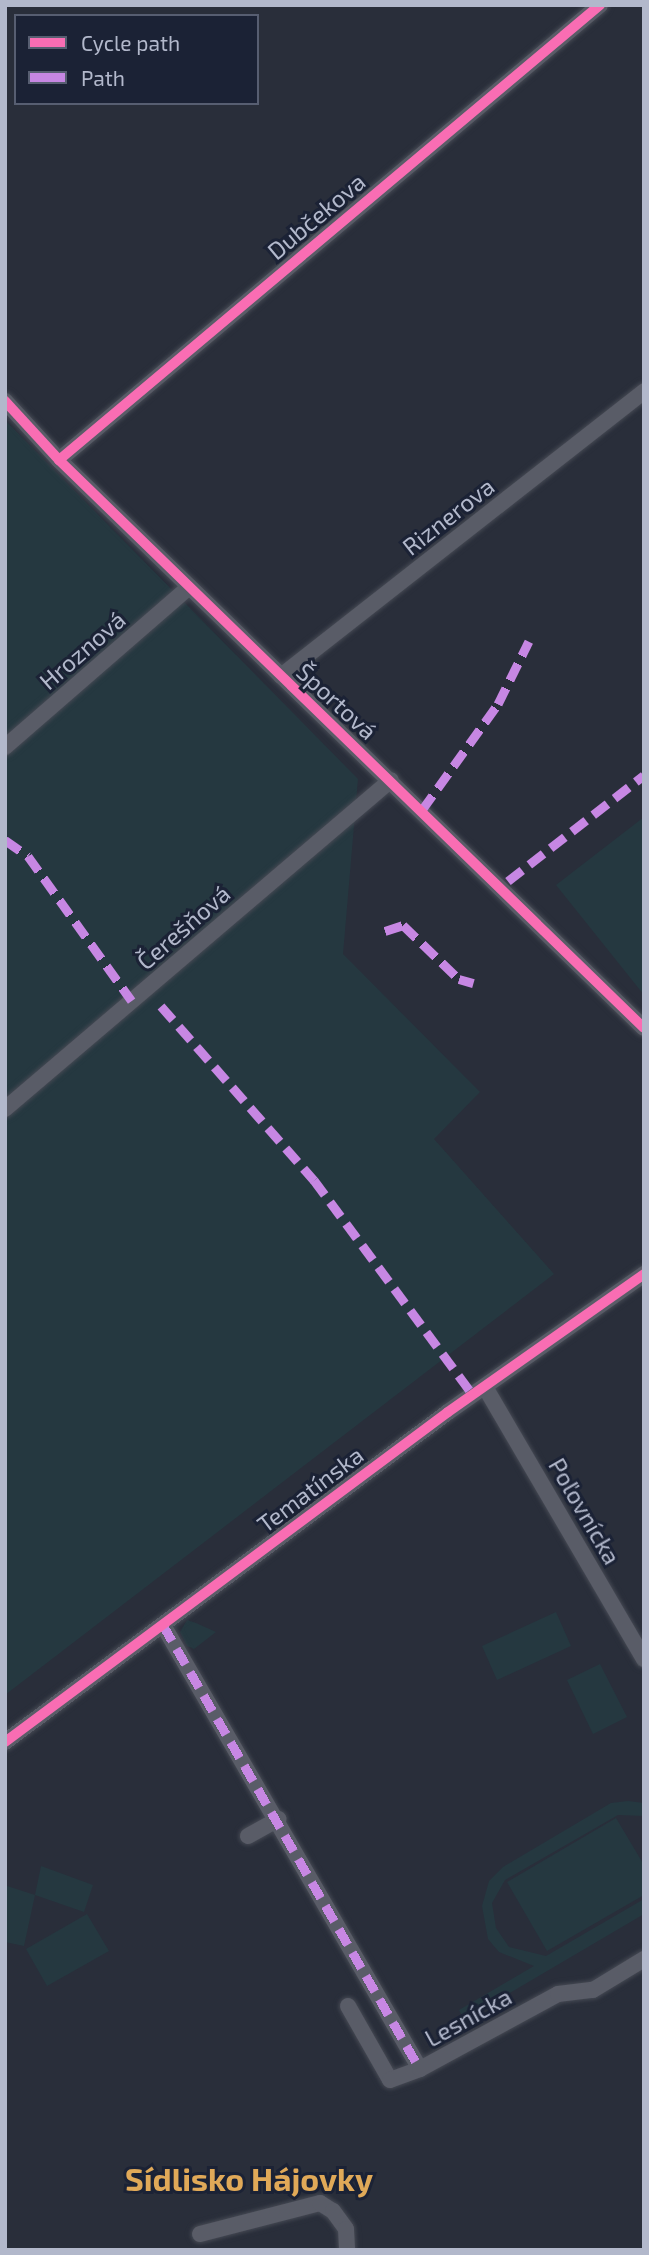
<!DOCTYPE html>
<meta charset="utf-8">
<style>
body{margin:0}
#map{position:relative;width:649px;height:2255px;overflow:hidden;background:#292e3a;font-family:"Exo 2",sans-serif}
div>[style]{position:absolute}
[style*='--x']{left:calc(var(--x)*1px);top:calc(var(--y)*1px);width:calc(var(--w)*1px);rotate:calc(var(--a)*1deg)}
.green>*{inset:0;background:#253840}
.roads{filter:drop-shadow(0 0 2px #454953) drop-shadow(0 0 2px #454953)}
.street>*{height:16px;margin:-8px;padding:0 8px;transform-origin:8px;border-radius:8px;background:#595c67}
.quiet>*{height:9px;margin-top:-4.5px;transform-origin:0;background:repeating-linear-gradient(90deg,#c787e3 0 18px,transparent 0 27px)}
.cycleway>*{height:10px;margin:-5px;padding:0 5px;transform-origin:5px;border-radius:5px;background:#f96db3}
span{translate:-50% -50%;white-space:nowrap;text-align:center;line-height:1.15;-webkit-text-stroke:6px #1b2235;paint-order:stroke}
.street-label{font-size:24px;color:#b2b8cb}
.district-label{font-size:32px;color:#e0a958;font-weight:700}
.frame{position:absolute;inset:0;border:7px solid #b2b8cb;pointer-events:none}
.legend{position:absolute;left:14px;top:14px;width:245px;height:91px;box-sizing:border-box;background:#1b2235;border:2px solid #575e71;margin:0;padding:9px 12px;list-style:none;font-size:21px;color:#b2b8cb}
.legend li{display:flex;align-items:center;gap:14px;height:35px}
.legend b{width:35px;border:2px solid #575e71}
</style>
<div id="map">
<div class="green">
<div style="clip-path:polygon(5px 420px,358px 779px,343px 954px,480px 1092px,434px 1139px,554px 1274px,5px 1695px)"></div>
<div style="clip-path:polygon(644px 817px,644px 995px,556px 885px)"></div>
<div style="clip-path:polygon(556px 1612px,571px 1646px,497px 1680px,482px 1646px)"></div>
<div style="clip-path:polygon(187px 1620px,196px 1623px,216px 1632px,194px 1649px,187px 1646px,180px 1632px)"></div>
<div style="clip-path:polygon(600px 1664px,627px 1717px,593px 1734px,567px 1680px)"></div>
<div style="clip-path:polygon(628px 1801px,644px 1803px,644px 1816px,618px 1815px,505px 1880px,492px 1903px,496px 1928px,509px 1947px,546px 1956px,644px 1899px,644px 1914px,464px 2020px,459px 2010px,534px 1966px,499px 1952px,488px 1939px,482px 1906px,489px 1881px,503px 1867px,611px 1803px)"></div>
<div style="clip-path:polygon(616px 1818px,644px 1865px,644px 1895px,547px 1951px,507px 1882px)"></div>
<div style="clip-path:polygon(41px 1866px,93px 1885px,84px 1912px,35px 1895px,24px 1946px,5px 1942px,7px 1886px,35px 1895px)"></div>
<div style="clip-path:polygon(87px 1914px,109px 1951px,47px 1986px,26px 1949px)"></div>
</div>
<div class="roads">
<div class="street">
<div style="--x:5;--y:401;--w:80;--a:47.5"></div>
<div style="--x:59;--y:460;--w:815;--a:44.16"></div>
<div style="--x:59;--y:460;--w:707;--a:-40.07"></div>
<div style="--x:281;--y:676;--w:462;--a:-38.1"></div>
<div style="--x:5;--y:747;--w:244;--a:-41"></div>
<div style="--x:5;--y:1109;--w:507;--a:-40.44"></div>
<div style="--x:485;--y:1387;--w:315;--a:59.7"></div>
<div style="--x:163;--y:1625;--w:513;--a:59.94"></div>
<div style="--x:5;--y:1742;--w:552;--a:-36.68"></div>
<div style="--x:448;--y:1412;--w:240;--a:-35.1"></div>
<div style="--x:248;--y:1836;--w:35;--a:-29"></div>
<div style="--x:348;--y:2006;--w:85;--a:60.4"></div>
<div style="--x:390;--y:2080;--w:32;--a:-20"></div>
<div style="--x:420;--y:2069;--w:157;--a:-28.5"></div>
<div style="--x:558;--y:1994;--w:35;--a:-7"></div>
<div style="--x:593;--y:1990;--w:60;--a:-31.3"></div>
<div style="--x:200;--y:2234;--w:124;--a:-14.5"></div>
<div style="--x:320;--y:2203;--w:15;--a:32"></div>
<div style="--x:333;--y:2211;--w:22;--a:54"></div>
<div style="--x:346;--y:2229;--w:21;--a:87"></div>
</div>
</div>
<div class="quiet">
<div style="--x:422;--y:810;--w:130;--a:-54.4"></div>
<div style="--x:498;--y:704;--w:70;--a:-63.8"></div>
<div style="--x:5;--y:840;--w:28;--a:35"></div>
<div style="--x:28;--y:856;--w:178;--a:54.4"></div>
<div style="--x:508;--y:881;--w:172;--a:-37.9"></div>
<div style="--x:385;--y:931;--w:19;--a:-18"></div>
<div style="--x:403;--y:925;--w:78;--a:44"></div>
<div style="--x:459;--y:979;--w:15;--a:16"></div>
<div style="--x:161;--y:1006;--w:232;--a:48.7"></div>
<div style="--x:314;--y:1180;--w:267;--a:53.5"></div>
<div style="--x:163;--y:1625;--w:513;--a:59.94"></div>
</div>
<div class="cycleway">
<div style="--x:5;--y:401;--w:80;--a:47.5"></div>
<div style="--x:59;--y:460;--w:815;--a:44.16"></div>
<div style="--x:59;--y:460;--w:707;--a:-40.07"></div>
<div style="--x:5;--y:1742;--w:552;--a:-36.68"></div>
<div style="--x:448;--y:1412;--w:240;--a:-35.1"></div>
</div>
<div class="street-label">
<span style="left:316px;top:216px;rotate:-40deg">Dubčekova</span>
<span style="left:448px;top:516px;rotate:-38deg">Riznerova</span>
<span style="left:82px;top:650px;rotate:-41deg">Hroznová</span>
<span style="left:337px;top:701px;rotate:43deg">Športová</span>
<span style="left:183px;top:927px;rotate:-41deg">Čerešňová</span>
<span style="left:310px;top:1489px;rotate:-37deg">Tematínska</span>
<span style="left:585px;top:1511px;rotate:60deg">Poľovnícka</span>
<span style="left:468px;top:2017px;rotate:-29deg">Lesnícka</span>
</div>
<div class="district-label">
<span style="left:249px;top:2178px">Sídlisko Hájovky</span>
</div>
<div class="frame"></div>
<ul class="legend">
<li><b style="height:9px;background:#f96db3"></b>Cycle path</li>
<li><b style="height:9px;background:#c787e3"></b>Path</li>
</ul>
</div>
